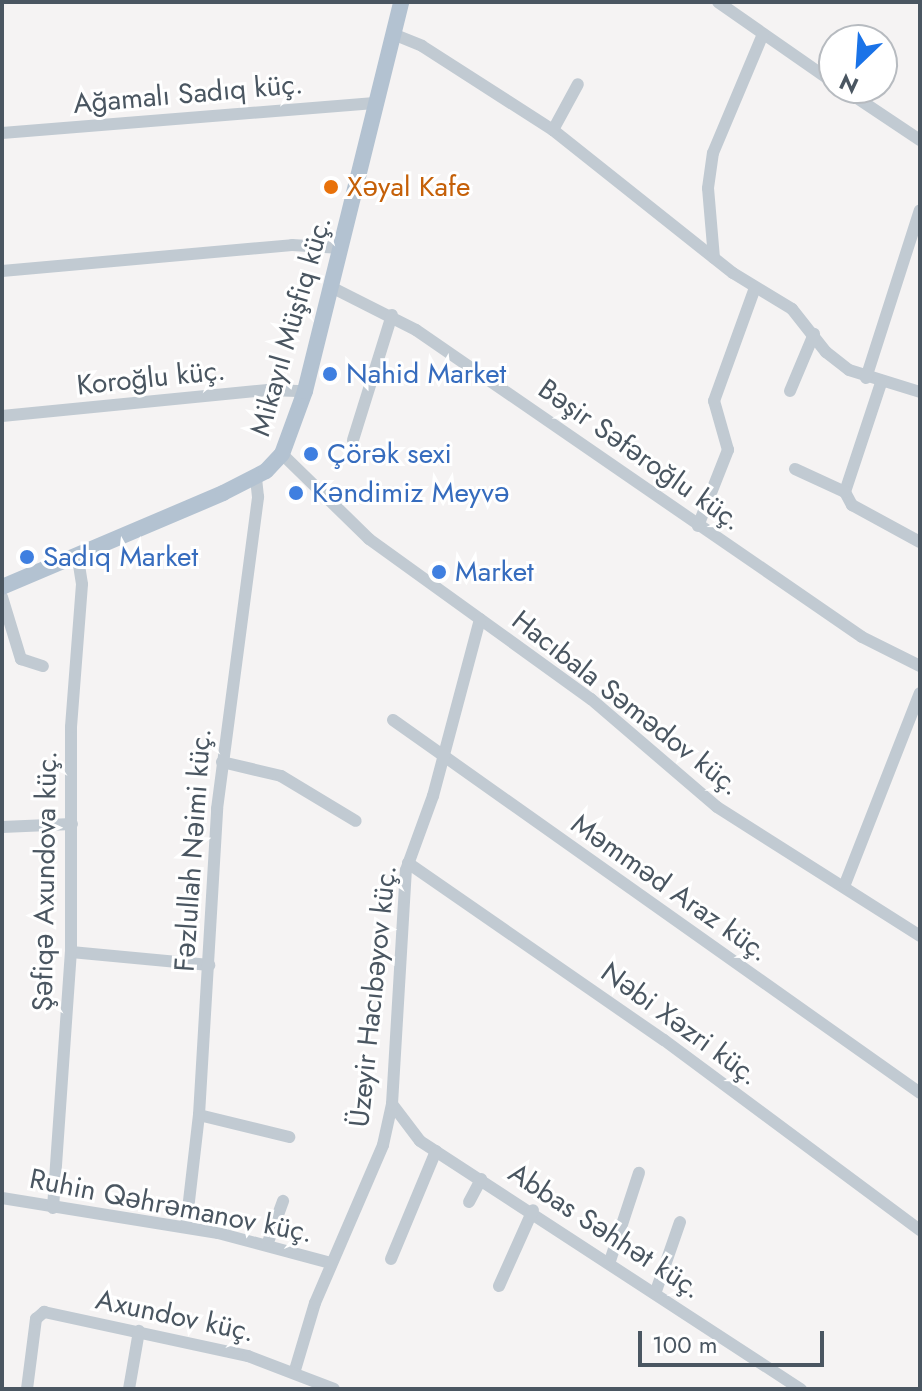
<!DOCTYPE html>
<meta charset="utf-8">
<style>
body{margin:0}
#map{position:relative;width:922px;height:1391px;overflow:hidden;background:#f5f3f3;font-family:Jost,sans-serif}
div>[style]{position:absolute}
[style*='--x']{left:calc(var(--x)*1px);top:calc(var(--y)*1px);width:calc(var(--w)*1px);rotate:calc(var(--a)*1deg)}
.minor>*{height:12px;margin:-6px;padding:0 6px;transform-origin:6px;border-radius:6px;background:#c1cad2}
.major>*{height:16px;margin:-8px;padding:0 8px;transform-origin:8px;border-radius:8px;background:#b3c2d1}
.dots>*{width:22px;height:22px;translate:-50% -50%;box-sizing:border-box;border:4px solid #fff;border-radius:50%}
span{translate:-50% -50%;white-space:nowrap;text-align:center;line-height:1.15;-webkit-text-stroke:6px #fff;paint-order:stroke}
.street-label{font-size:28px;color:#4a5661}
.food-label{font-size:28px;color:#c56008}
.left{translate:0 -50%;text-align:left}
.shop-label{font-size:28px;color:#366cbe}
.frame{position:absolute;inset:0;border:4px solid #4a5661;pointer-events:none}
.north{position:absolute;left:818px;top:24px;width:80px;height:80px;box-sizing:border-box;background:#fff;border:2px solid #b7bbc0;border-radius:50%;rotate:205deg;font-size:22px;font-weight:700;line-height:32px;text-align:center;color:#4a5661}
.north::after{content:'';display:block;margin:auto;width:28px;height:36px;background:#1a73e8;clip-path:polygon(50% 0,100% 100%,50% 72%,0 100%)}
.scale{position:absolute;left:638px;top:1331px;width:186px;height:36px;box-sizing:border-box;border:4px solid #4a5661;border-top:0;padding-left:10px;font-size:24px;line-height:28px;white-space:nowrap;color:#4a5661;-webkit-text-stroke:6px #fff;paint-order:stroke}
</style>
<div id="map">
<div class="minor">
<div style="--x:718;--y:2;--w:141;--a:34.9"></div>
<div style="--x:393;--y:34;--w:31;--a:22"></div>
<div style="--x:422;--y:46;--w:156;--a:32.7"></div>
<div style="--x:553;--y:130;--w:230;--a:38.5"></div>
<div style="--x:733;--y:273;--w:69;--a:31.4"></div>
<div style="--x:792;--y:309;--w:55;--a:51.7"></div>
<div style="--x:826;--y:352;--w:29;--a:38"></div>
<div style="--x:849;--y:370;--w:74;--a:17.2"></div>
<div style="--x:842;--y:88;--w:94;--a:33.7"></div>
<div style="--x:553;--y:130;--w:52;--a:-61.5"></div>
<div style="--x:2;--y:133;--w:377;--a:-4.6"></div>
<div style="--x:714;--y:258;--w:70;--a:-94.9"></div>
<div style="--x:708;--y:188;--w:35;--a:-82"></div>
<div style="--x:713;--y:153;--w:129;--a:-67.2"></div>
<div style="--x:2;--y:271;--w:291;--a:-5.1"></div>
<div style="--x:292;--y:245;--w:49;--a:3.5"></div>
<div style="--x:331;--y:287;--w:95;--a:26.8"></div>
<div style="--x:416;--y:330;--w:541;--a:34.54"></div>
<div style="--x:862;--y:637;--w:65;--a:26.6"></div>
<div style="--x:866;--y:378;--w:176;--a:-72.2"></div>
<div style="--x:881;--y:383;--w:115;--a:108.3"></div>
<div style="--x:845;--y:492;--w:15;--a:62"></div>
<div style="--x:852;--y:505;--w:77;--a:28.6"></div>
<div style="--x:790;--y:391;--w:62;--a:-67.2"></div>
<div style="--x:2;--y:416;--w:267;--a:-5.6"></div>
<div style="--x:268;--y:390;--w:37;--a:2"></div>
<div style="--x:353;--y:440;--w:131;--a:-72.7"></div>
<div style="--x:282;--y:454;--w:122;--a:44.3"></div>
<div style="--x:369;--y:539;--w:274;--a:35.8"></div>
<div style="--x:591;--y:699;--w:166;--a:40.6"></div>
<div style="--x:717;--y:807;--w:241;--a:32.4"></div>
<div style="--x:795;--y:469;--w:55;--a:24.7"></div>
<div style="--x:698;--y:526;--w:82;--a:-68.5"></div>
<div style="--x:728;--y:450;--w:51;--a:-105.9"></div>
<div style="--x:714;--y:401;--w:120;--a:-70.1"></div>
<div style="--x:2;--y:597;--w:65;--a:73"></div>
<div style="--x:21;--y:659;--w:23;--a:18"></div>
<div style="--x:393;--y:720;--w:646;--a:35.29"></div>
<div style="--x:222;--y:762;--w:61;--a:13.3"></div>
<div style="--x:281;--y:776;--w:87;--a:31"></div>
<div style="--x:2;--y:827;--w:70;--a:-2.5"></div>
<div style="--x:408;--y:863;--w:311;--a:34.7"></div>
<div style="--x:664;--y:1040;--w:319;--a:36.6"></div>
<div style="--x:845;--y:884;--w:205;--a:-68.6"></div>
<div style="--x:71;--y:952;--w:139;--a:5.4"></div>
<div style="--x:392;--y:1104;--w:46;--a:52.9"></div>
<div style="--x:420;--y:1141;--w:455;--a:33.1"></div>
<div style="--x:199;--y:1115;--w:93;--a:13.7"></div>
<div style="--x:2;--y:1198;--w:219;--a:9.2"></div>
<div style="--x:218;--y:1233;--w:117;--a:14.9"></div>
<div style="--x:469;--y:1202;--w:26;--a:-62"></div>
<div style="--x:53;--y:1208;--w:257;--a:-86"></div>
<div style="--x:71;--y:952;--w:225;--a:-90"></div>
<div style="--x:71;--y:727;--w:143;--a:-85.6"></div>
<div style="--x:82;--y:584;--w:30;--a:-99"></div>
<div style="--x:186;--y:1227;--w:113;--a:-83.4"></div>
<div style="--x:199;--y:1115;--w:307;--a:-86.6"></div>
<div style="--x:217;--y:809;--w:315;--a:-82.5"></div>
<div style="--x:258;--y:497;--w:20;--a:-96"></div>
<div style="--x:267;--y:1245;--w:47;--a:-70"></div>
<div style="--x:391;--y:1259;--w:117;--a:-67.4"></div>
<div style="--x:610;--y:1261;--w:93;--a:-71.8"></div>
<div style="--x:499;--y:1286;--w:83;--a:-65.9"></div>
<div style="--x:656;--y:1291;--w:73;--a:-70.8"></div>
<div style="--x:295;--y:1370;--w:70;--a:-73.4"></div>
<div style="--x:315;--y:1303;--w:172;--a:-66.7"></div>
<div style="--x:383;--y:1145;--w:42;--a:-77.6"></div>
<div style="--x:392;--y:1104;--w:234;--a:-86.6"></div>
<div style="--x:406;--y:870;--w:79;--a:-70"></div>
<div style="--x:433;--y:796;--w:183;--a:-75.1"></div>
<div style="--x:27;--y:1389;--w:71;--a:-82.7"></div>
<div style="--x:36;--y:1319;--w:11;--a:-41"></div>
<div style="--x:44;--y:1312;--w:209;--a:12.2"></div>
<div style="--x:248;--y:1356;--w:92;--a:21"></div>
<div style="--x:129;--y:1389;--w:59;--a:-80.2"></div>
</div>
<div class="major">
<div style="--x:2;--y:587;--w:240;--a:-23"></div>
<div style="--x:223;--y:493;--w:48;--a:-27.1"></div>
<div style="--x:266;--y:471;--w:23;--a:-47"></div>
<div style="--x:282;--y:454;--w:67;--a:-69.9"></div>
<div style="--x:305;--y:391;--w:401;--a:-76.1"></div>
</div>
<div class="dots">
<div style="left:331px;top:187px;background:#e8710a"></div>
<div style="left:330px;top:374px;background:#3f7fe0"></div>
<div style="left:311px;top:454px;background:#3f7fe0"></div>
<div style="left:296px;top:493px;background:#3f7fe0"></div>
<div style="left:27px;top:557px;background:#3f7fe0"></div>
<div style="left:439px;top:572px;background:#3f7fe0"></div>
</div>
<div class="street-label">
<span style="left:188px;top:94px;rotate:-5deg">Ağamalı Sadıq küç.</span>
<span style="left:291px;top:326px;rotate:-74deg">Mikayıl Müşfiq küç.</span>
<span style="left:151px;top:378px;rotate:-6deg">Koroğlu küç.</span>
<span style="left:640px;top:455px;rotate:35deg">Bəşir Səfəroğlu küç.</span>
<span style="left:626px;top:703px;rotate:38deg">Hacıbala Səmədov küç.</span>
<span style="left:193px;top:850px;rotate:-86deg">Fəzlullah Nəimi küç.</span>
<span style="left:45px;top:881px;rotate:-89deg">Şəfiqə Axundova küç.</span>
<span style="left:670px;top:888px;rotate:35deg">Məmməd Araz küç.</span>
<span style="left:373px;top:996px;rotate:-84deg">Üzeyir Hacıbəyov küç.</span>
<span style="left:680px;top:1024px;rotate:36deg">Nəbi Xəzri küç.</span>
<span style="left:171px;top:1206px;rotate:11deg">Ruhin Qəhrəmanov küç.</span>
<span style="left:605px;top:1231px;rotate:33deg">Abbas Səhhət küç.</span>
<span style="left:175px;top:1316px;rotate:12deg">Axundov küç.</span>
</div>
<div class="food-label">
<span class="left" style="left:347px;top:187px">Xəyal Kafe</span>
</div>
<div class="shop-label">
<span class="left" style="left:346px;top:374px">Nahid Market</span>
<span class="left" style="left:327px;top:454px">Çörək sexi</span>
<span class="left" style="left:312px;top:493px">Kəndimiz Meyvə</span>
<span class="left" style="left:43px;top:557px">Sadıq Market</span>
<span class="left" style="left:455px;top:572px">Market</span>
</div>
<div class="frame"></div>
<div class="north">N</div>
<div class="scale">100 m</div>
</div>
